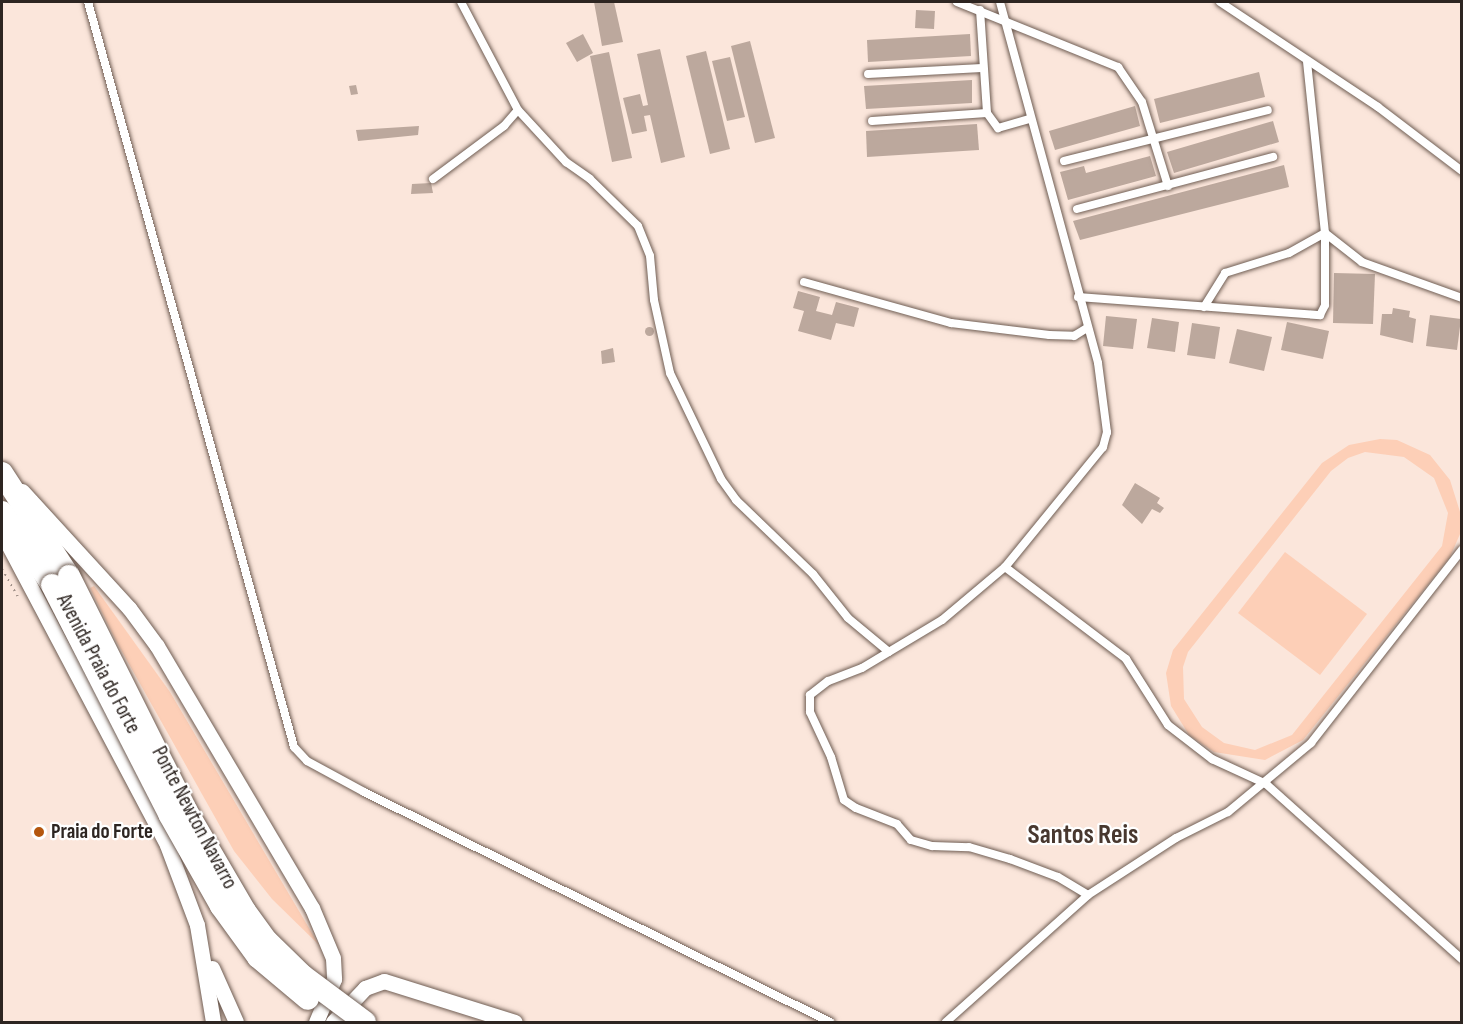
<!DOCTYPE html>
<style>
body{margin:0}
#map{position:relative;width:1463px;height:1024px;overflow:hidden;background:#fbe6db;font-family:"Sofia Sans Condensed",sans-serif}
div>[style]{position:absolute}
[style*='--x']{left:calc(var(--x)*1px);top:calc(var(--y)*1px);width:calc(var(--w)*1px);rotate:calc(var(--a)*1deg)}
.green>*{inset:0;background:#fdcfb7}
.building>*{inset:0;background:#bca89d}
.round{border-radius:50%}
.path>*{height:2px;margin-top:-1px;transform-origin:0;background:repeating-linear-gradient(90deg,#a09088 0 1.5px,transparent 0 6px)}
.roads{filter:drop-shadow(0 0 2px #6f5d53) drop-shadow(0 0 2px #6f5d53)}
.lane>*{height:8px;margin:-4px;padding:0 4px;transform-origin:4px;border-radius:4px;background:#fff}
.street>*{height:15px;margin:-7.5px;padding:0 7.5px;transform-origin:7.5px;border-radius:7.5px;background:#fff}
.primary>*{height:22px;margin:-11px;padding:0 11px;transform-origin:11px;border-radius:11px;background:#fff}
.bridges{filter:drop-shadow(0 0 2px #6f5d53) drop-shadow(0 0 2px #6f5d53)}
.primary-bridge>*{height:22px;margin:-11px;padding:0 11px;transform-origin:11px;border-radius:11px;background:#fff}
.dots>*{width:16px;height:16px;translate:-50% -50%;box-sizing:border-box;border:3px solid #fff;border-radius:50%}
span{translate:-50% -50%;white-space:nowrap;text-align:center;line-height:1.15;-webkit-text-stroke:4.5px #fff;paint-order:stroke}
.street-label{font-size:21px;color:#2d2521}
.poi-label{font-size:21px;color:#2d2521;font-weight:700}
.left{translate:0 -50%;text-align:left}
.district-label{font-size:27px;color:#48382f;font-weight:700}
.frame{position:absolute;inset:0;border:3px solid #2d2521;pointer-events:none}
</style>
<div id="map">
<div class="green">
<div style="clip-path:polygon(evenodd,1380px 439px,1397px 440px,1430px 455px,1450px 480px,1461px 515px,1460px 534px,1450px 557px,1303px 740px,1265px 760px,1214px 752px,1189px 735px,1171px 706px,1166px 673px,1173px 650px,1322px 463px,1349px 445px,1380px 439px,1365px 452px,1404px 457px,1434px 478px,1448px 513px,1442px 546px,1292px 735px,1255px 750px,1224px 743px,1202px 727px,1184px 699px,1183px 667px,1188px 652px,1331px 471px,1348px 458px,1365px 452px)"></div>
<div style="clip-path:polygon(1285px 552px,1367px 614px,1320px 675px,1238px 613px)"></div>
<div style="clip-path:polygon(94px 586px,170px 692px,319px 945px,272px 899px,234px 851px,116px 641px,90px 588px)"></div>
</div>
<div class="building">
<div style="clip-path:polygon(594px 2px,614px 2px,623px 42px,602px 46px)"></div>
<div style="clip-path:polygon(916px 10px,935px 11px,934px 29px,915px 28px)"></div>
<div style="clip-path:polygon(583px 34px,593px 53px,577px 62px,566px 43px)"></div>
<div style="clip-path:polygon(970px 34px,971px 56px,868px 62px,867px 40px)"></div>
<div style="clip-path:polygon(750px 41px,775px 138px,755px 143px,731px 46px)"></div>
<div style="clip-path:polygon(660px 49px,685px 157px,661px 163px,650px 115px,644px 116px,647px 131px,632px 134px,623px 98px,640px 94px,643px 106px,648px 105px,637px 54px)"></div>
<div style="clip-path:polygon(706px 51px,730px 149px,710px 154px,686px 56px)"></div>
<div style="clip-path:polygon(609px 52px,632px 158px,612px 162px,590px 56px)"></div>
<div style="clip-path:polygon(730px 57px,745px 117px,727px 121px,712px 61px)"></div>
<div style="clip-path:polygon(1259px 72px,1265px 97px,1160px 123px,1154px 99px)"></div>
<div style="clip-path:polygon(972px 80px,972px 103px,866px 109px,864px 86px)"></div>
<div style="clip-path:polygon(356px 85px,358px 94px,351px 95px,349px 86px)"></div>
<div style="clip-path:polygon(1135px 106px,1140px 126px,1055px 150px,1049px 131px)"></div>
<div style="clip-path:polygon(1273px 121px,1279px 142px,1174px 173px,1167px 152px)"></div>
<div style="clip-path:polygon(977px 124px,979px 150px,867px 157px,866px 131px)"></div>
<div style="clip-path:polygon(419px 126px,418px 135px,358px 141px,356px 130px)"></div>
<div style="clip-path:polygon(1150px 156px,1156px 176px,1068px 200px,1060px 172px,1084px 166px,1086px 173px)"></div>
<div style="clip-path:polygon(1284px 165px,1289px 187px,1080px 240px,1073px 221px)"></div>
<div style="clip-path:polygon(431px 183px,433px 193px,411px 194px,412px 184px)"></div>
<div style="clip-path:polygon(1334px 273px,1375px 274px,1373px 324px,1333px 323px)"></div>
<div style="clip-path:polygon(798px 291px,820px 297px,816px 311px,832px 315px,836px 302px,859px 308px,854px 327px,836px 323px,831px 340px,798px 331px,804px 311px,793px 308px)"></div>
<div style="clip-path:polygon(1393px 308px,1410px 311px,1409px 317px,1416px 319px,1413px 343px,1380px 335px,1382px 314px,1392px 314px)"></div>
<div style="clip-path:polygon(1430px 315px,1461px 319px,1457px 350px,1426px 346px)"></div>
<div style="clip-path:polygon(1106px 316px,1137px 319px,1133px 349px,1103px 346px)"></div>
<div style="clip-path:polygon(1152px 318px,1179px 322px,1175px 352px,1147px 348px)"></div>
<div style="clip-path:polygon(1287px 322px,1329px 331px,1323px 359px,1281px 350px)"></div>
<div style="clip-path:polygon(1192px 323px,1220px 327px,1215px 359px,1187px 355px)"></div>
<div class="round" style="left:644.5px;top:326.5px;width:9px;height:9px"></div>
<div style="clip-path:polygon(1237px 329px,1272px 337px,1264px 371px,1229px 363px)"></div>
<div style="clip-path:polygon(613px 348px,615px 362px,602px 364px,601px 351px)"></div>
<div style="clip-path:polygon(1135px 483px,1160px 498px,1157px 503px,1164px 508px,1160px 513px,1152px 509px,1142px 524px,1122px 505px)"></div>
</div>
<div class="path">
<div style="--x:2;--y:569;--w:34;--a:60"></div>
</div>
<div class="roads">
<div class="lane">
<div style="--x:88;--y:2;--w:773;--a:74.54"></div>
<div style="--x:294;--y:747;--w:19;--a:47"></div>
<div style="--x:307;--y:761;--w:65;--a:28.5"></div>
<div style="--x:364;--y:792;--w:520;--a:26.27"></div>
<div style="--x:461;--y:2;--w:122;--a:62.2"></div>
<div style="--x:518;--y:110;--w:71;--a:47.3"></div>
<div style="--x:566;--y:162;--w:29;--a:35"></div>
<div style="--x:590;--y:179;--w:67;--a:44.4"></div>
<div style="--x:638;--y:226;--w:32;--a:68"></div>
<div style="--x:650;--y:256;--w:44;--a:84.8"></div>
<div style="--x:654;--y:300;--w:75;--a:77.6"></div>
<div style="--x:670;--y:373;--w:118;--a:64.3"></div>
<div style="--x:721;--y:479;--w:26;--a:54"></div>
<div style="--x:736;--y:500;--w:107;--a:43.9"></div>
<div style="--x:813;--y:574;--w:56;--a:51.5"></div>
<div style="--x:848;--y:618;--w:53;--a:39.7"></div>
<div style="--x:957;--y:2;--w:174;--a:22"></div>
<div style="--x:1118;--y:67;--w:42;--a:55.6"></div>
<div style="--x:1142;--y:102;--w:88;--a:72.8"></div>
<div style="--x:1000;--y:2;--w:374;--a:74.8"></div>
<div style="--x:1098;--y:363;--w:70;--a:82.6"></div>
<div style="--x:1107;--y:432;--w:16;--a:105"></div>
<div style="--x:1103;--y:447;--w:155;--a:129.2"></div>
<div style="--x:1005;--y:567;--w:152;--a:37.2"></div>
<div style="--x:1126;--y:659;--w:78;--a:57.5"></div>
<div style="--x:1168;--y:725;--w:56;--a:37.7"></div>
<div style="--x:1212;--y:759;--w:60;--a:24.8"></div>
<div style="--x:1266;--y:784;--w:263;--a:41.8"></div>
<div style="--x:1220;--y:2;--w:190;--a:33.6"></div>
<div style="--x:1378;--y:107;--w:106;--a:37.3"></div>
<div style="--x:980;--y:10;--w:103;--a:86.1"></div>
<div style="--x:987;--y:113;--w:19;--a:54"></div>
<div style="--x:998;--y:128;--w:32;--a:-16"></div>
<div style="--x:868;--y:74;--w:114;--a:-3"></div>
<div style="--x:872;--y:121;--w:115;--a:-4"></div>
<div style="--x:1064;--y:161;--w:210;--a:-14"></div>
<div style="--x:433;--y:179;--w:89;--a:-36.7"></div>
<div style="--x:504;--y:126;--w:21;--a:-49"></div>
<div style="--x:1077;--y:209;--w:203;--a:-14.9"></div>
<div style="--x:804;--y:282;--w:153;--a:15.6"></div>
<div style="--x:951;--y:323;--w:99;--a:7"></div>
<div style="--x:1049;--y:335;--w:25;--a:2"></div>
<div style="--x:1074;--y:336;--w:15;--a:-32"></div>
<div style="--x:1078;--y:297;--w:243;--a:4.3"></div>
<div style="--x:1320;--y:315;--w:11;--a:-63"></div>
<div style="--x:1325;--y:305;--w:72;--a:-90"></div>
<div style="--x:1325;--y:233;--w:172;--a:-96"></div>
<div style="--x:1204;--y:307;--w:40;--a:-58"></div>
<div style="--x:1225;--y:273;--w:67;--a:-17.4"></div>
<div style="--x:1289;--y:253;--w:41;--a:-29.1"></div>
<div style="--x:1325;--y:233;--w:47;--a:38.1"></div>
<div style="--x:1362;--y:262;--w:106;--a:19.8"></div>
<div style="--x:1005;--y:567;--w:82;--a:139.9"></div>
<div style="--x:942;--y:620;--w:93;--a:149"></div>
<div style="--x:862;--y:668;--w:36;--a:159"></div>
<div style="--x:828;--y:681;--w:23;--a:142"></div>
<div style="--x:810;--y:695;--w:17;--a:90"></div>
<div style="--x:810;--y:712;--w:50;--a:65"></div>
<div style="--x:831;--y:757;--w:45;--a:73.2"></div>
<div style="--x:844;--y:800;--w:14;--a:34"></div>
<div style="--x:856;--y:808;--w:44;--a:21.3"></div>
<div style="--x:897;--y:824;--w:21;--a:49"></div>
<div style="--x:911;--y:840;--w:22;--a:16"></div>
<div style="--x:932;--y:846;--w:37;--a:2"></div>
<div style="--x:969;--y:847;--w:43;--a:16.3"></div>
<div style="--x:1010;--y:859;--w:51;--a:20.6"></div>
<div style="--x:1058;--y:877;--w:35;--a:31"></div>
<div style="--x:946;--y:1022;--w:191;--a:-41.8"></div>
<div style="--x:1088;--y:895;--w:105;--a:-32.9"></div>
<div style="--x:1176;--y:838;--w:58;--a:-26.6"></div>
<div style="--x:1228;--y:812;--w:108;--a:-39.7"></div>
<div style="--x:1311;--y:743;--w:245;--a:-52"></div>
</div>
<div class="street">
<div style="--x:22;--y:491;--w:159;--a:47.6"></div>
<div style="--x:129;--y:608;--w:47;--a:53.6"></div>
<div style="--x:157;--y:646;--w:304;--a:59.4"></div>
<div style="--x:312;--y:908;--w:54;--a:67.2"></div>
<div style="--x:333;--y:958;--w:21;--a:87"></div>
<div style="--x:334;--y:979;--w:47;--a:112.7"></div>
<div style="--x:2;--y:533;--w:353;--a:62.1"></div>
<div style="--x:167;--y:845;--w:85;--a:69.4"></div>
<div style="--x:197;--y:925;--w:98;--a:80.6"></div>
<div style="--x:212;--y:968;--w:59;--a:66"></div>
<div style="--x:333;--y:1022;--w:47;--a:-46.7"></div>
<div style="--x:365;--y:988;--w:20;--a:-20"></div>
<div style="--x:384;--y:981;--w:137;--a:17.4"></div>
</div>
<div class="primary">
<div style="--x:2;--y:473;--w:123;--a:57"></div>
<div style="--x:2;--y:512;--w:88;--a:55.6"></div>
</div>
</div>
<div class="bridges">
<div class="primary-bridge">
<div style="--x:69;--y:576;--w:262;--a:63.4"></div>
<div style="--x:186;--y:810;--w:117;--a:59.7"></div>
<div style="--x:245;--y:911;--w:37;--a:54"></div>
<div style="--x:267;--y:941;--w:50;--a:44.2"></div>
<div style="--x:303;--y:976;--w:77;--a:36.6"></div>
<div style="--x:52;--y:585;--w:257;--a:62.9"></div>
<div style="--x:169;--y:814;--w:106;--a:60.5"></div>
<div style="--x:221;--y:906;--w:63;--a:54"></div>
<div style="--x:258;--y:957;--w:65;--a:40"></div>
</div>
</div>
<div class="dots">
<div style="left:39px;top:832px;background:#b5560d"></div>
</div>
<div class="street-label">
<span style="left:98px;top:664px;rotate:62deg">Avenida Praia do Forte</span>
<span style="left:194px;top:818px;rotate:62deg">Ponte Newton Navarro</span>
</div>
<div class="poi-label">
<span class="left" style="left:51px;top:832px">Praia do Forte</span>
</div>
<div class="district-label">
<span style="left:1083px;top:836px">Santos Reis</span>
</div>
<div class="frame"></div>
</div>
